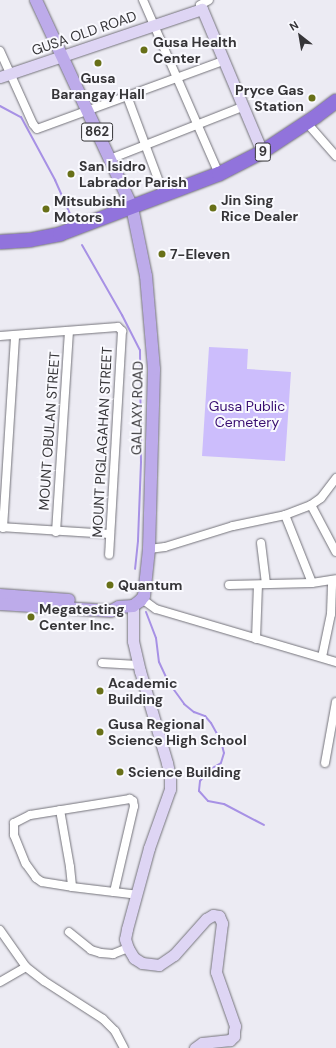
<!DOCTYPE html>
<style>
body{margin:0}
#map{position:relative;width:336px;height:1048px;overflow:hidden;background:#ecebf3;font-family:"DM Sans",sans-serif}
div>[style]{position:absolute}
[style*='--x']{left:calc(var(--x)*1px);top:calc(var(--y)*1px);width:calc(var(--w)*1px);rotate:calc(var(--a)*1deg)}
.green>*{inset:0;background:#ccbdfc}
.stream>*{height:2px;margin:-1px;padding:0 1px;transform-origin:1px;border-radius:1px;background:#a791e5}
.roads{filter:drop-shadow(0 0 1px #74737a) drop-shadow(0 0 1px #74737a)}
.street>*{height:8px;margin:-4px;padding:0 4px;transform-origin:4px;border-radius:4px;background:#fff}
.secondary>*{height:11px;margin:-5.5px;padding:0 5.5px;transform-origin:5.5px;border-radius:5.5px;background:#ded5f4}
.primary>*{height:12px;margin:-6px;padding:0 6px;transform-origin:6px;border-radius:6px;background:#bdabea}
.highway>*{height:14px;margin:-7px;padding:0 7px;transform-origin:7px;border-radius:7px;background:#9173dc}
.dots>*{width:11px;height:11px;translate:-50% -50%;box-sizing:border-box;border:2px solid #f9f9fe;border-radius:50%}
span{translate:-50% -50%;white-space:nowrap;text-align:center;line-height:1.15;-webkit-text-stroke:4px #f9f9fe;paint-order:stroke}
.shield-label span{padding:1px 3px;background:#f9f9fe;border:1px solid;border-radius:3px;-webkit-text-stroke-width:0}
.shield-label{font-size:13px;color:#363538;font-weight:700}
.street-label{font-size:14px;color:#363538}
.poi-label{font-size:14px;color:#363538;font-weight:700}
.left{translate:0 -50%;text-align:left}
.right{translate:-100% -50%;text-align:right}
.park-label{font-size:14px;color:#390e71}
.north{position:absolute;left:280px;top:16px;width:40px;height:40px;-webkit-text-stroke:3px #f9f9fe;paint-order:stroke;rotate:329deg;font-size:11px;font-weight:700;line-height:16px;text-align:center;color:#363538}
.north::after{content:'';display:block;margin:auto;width:14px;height:18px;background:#363538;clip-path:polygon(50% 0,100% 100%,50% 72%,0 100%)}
</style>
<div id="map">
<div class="green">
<div style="clip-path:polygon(209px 347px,248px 349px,247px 369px,291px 372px,285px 461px,202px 456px)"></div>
</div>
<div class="stream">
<div style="--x:0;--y:106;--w:24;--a:28"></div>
<div style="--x:21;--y:117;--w:72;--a:61.6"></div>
<div style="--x:55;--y:180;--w:37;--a:66"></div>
<div style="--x:82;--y:245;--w:81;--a:60.3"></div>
<div style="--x:122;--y:315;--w:39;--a:63"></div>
<div style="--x:140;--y:350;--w:112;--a:89.5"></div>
<div style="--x:141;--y:462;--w:79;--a:92.2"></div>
<div style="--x:138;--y:541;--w:28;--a:96"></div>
<div style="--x:133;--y:591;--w:9;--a:-84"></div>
<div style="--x:146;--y:612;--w:28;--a:69"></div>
<div style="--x:156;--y:638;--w:24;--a:83"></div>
<div style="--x:159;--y:662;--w:23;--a:65"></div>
<div style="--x:169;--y:683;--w:26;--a:54"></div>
<div style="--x:184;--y:704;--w:13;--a:39"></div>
<div style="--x:194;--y:712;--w:12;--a:20"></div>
<div style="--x:205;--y:716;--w:9;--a:49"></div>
<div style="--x:211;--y:723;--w:21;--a:61"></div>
<div style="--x:221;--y:741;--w:12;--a:76"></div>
<div style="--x:224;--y:753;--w:10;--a:107"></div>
<div style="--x:221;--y:763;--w:14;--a:150"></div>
<div style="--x:209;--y:770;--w:14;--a:129"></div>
<div style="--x:200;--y:781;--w:10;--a:96"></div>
<div style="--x:199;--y:791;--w:13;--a:48"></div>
<div style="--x:208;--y:801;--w:16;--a:11"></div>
<div style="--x:224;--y:804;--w:45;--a:27.7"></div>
</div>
<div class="roads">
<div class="street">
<div style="--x:143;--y:0;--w:190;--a:66.4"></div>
<div style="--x:200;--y:5;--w:10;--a:-29"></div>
<div style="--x:0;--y:51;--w:80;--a:65.7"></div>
<div style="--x:33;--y:124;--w:6;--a:51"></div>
<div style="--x:37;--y:129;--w:198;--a:-20.1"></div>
<div style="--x:127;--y:96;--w:106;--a:69.5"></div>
<div style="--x:307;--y:123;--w:44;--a:48.7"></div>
<div style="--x:110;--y:159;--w:142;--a:-21.5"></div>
<div style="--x:0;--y:336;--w:118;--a:-4.4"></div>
<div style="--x:118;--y:327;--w:6;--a:45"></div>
<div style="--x:122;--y:331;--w:224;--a:93.3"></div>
<div style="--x:311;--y:505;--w:12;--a:-35"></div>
<div style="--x:321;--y:498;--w:25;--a:-53"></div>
<div style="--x:285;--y:515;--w:73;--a:68.3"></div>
<div style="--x:0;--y:527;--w:110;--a:3.6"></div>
<div style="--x:3;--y:528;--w:193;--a:-86.4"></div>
<div style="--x:56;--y:532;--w:200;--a:-86.3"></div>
<div style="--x:261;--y:543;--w:41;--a:83"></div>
<div style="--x:149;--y:549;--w:16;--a:-7"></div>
<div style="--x:165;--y:547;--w:71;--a:-17.2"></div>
<div style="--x:233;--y:526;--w:53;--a:-11.9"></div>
<div style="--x:285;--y:515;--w:28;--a:-21"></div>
<div style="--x:311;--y:505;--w:53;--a:62"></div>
<div style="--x:229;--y:585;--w:83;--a:-1.4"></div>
<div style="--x:312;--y:583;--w:24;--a:-9"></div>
<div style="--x:142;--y:599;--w:17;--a:36"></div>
<div style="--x:156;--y:609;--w:188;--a:16.4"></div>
<div style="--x:256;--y:639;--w:54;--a:-87.9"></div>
<div style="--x:322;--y:657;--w:44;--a:-78.2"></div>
<div style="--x:331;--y:614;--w:34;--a:-88"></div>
<div style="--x:102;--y:663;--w:36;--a:3"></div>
<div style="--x:325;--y:763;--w:62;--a:-79.8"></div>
<div style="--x:60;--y:810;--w:58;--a:80"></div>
<div style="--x:70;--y:867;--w:20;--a:84"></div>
<div style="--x:114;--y:892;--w:88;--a:-76.9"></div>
<div style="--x:134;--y:806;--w:5;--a:-101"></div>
<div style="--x:133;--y:801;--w:4;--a:-146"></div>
<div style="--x:130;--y:799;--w:101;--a:170.9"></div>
<div style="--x:30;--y:815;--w:18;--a:153"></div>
<div style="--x:14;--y:823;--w:12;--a:90"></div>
<div style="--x:14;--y:835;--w:31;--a:68"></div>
<div style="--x:26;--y:864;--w:17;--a:54"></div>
<div style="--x:36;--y:878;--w:7;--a:34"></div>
<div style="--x:42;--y:882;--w:30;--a:9"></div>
<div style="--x:72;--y:887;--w:42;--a:6.8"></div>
<div style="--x:114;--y:892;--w:23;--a:7"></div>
<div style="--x:0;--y:930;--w:45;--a:54.9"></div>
<div style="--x:26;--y:967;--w:23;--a:38"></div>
<div style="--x:44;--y:981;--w:70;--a:32.8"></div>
<div style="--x:103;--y:1019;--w:17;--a:45"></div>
<div style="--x:115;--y:1031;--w:19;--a:62"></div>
<div style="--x:69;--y:932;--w:28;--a:39"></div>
<div style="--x:91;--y:950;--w:10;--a:17"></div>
<div style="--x:101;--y:953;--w:12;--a:5"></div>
<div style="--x:113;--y:954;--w:16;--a:-22"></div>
<div style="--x:0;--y:982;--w:30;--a:-30"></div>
</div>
<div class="secondary">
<div style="--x:0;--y:77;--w:213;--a:-18.6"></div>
<div style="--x:202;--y:9;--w:155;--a:67.2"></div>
<div style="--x:133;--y:606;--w:35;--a:90"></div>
<div style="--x:133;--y:641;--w:31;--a:77"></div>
<div style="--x:140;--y:671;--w:96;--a:73.6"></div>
<div style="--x:167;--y:763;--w:13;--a:77"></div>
<div style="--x:170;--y:776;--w:13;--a:90"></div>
<div style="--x:170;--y:789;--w:63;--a:109.6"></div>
<div style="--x:149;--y:848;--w:84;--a:105.2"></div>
<div style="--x:127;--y:929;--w:10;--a:101"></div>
<div style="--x:125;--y:939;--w:9;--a:72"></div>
<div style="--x:128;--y:948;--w:12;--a:59"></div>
<div style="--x:134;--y:958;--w:9;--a:32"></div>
<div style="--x:142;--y:963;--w:17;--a:7"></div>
<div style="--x:159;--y:965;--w:18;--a:-34"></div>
<div style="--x:174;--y:955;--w:48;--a:-48.4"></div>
<div style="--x:206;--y:919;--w:8;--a:-30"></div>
<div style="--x:213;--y:915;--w:6;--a:9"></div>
<div style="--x:219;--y:916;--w:8;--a:67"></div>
<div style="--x:222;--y:923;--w:49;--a:97"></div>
<div style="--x:216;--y:972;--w:57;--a:70.6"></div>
<div style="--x:235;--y:1026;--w:5;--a:101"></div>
<div style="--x:234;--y:1031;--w:5;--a:90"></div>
<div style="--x:234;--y:1036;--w:6;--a:135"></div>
<div style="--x:230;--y:1040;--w:28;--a:174"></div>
<div style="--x:202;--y:1043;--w:9;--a:144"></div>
</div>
<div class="primary">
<div style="--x:0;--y:595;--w:69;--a:4.1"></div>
<div style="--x:0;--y:604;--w:111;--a:3.6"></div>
<div style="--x:111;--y:611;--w:9;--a:-27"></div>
<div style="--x:119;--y:607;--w:14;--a:-4"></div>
<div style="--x:133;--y:606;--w:9;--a:-36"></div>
<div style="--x:140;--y:601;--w:6;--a:-51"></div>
<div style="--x:144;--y:596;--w:47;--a:-83.9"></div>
<div style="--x:149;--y:549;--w:180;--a:-88.4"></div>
<div style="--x:154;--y:369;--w:93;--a:-94.9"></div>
<div style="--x:146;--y:276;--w:70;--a:-101.5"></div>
<div style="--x:132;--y:207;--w:228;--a:-114.9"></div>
</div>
<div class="highway">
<div style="--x:0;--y:242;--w:30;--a:-4"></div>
<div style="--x:30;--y:240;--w:31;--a:-11"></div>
<div style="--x:60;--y:234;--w:170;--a:-20.7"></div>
<div style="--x:219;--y:174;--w:48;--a:-27.1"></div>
<div style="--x:262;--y:152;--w:64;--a:-33.4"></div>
<div style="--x:315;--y:117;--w:26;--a:-37"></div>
</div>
</div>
<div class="dots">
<div style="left:144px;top:50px;background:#687018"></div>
<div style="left:98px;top:63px;background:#687018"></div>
<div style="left:312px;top:98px;background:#687018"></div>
<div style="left:71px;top:174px;background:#687018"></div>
<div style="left:213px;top:208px;background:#687018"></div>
<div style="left:46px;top:209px;background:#687018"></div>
<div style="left:162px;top:254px;background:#687018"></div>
<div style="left:110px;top:585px;background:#687018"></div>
<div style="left:31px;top:617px;background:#687018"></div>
<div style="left:100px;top:691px;background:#687018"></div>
<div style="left:100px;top:732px;background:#687018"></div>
<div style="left:120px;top:772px;background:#687018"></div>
</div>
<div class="shield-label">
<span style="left:97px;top:132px">862</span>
<span style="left:263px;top:152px">9</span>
</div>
<div class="street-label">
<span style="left:84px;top:33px;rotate:-19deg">GUSA OLD ROAD</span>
<span style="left:137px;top:408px;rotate:-89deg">GALAXY ROAD</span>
<span style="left:49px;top:431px;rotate:-86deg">MOUNT OBULAN STREET</span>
<span style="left:102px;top:442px;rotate:-87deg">MOUNT PIGLAGAHAN STREET</span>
</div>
<div class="poi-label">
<span class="left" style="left:153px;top:50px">Gusa Health<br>Center</span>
<span style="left:98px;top:86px">Gusa<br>Barangay Hall</span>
<span class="right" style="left:304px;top:98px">Pryce Gas<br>Station</span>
<span class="left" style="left:79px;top:174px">San Isidro<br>Labrador Parish</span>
<span class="left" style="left:221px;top:208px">Jin Sing<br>Rice Dealer</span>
<span class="left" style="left:54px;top:209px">Mitsubishi<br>Motors</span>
<span class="left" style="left:170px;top:254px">7-Eleven</span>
<span class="left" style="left:118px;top:585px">Quantum</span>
<span class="left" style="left:39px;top:617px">Megatesting<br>Center Inc.</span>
<span class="left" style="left:108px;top:691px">Academic<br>Building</span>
<span class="left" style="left:108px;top:732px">Gusa Regional<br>Science High School</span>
<span class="left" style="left:128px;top:772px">Science Building</span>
</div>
<div class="park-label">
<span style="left:247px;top:414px">Gusa Public<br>Cemetery</span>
</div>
<div class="north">N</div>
</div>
